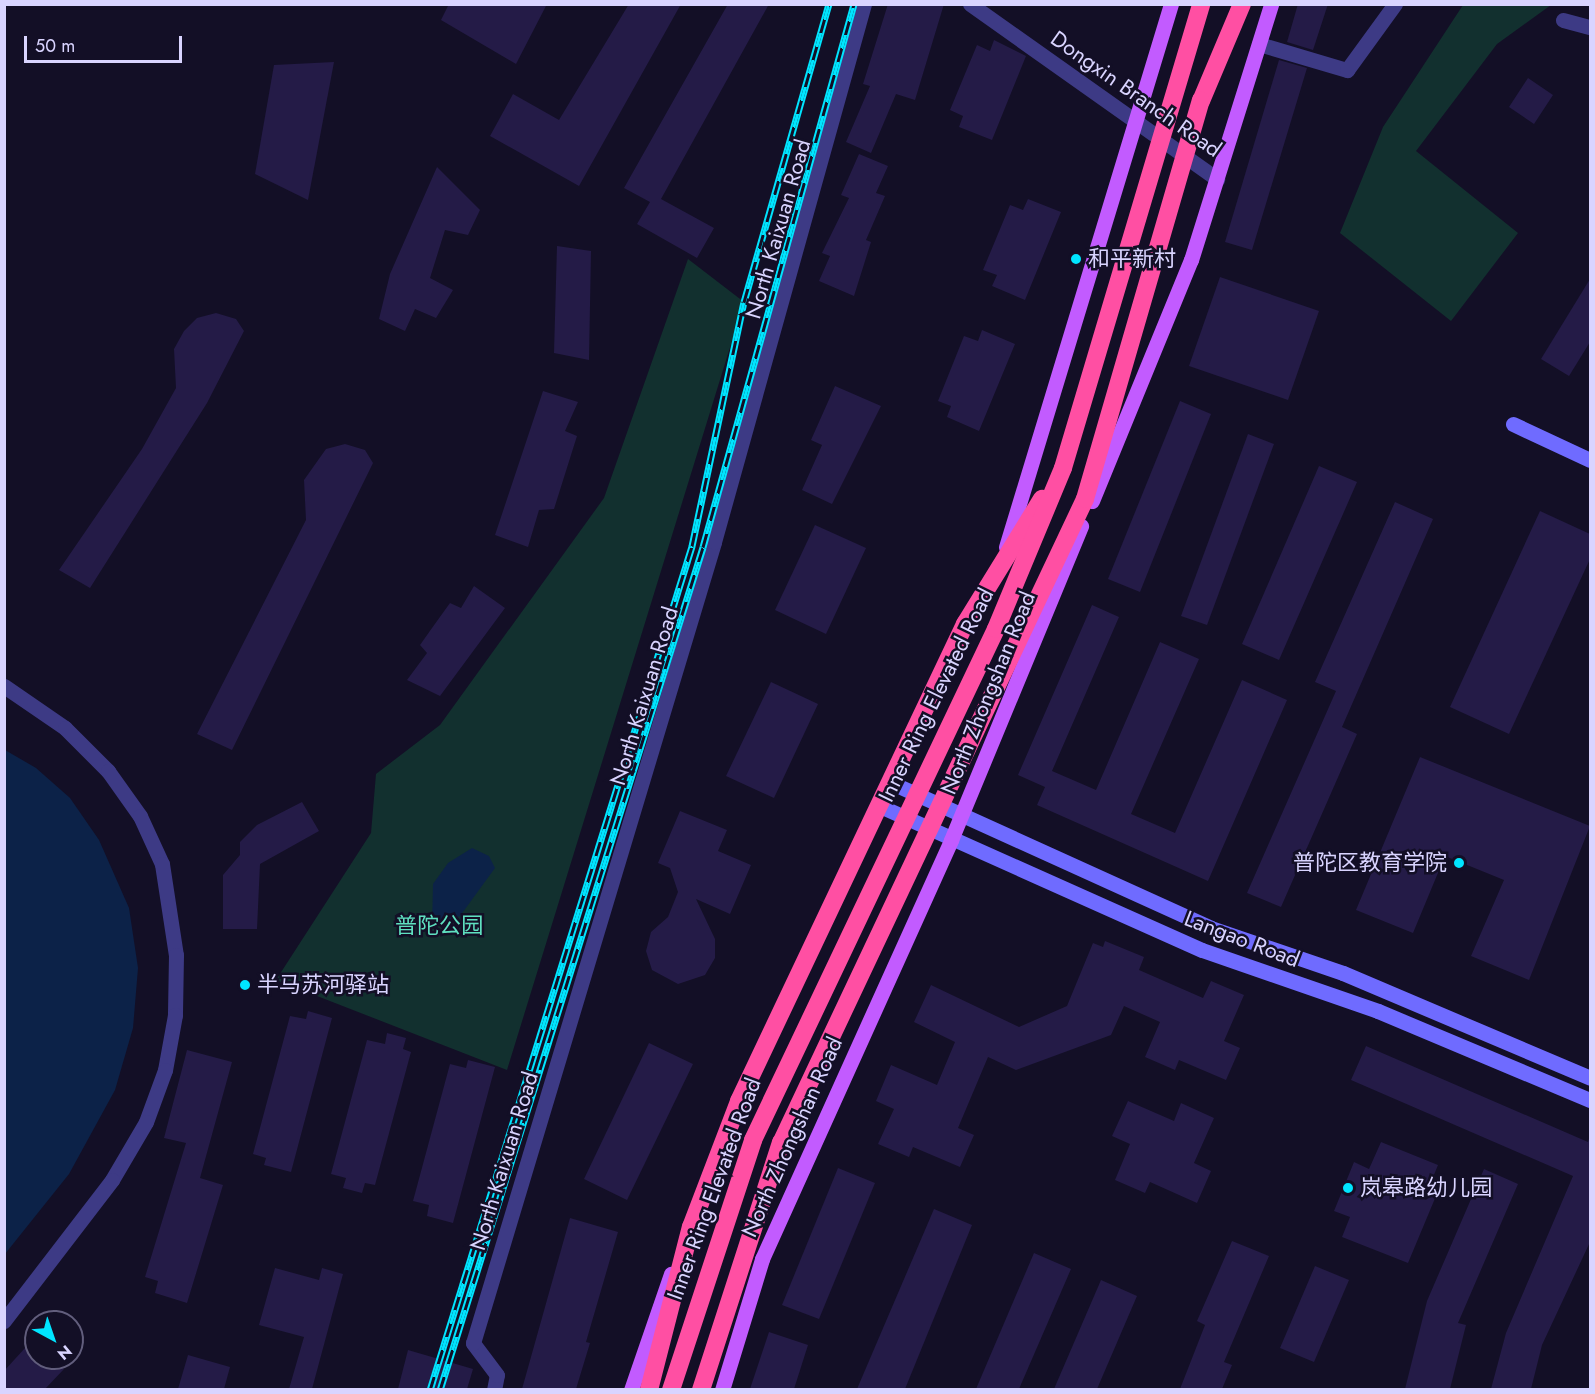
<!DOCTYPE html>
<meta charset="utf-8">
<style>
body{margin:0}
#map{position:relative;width:1595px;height:1394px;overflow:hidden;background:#130f26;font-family:Jost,"Noto Sans SC",sans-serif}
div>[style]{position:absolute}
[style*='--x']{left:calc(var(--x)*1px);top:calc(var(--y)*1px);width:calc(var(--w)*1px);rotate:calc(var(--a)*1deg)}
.green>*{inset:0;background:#12302f}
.water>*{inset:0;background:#0c2248}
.building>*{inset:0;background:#241b47}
.street>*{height:15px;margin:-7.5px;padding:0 7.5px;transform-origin:7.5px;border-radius:7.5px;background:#3d3a85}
.secondary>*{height:15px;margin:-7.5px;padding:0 7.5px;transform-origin:7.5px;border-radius:7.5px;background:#6f6bff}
.primary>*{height:15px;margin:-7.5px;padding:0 7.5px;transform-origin:7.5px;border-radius:7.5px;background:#c25bff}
.highway>*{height:18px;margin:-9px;padding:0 9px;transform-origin:9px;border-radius:9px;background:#ff4fa3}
.rail>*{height:7px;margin-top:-3.5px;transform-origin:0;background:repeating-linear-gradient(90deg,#130f26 0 14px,#00e5ff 0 28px);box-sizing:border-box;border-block:2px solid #00e5ff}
.highway-bridge>*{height:18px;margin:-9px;padding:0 9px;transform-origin:9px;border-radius:9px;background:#ff4fa3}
.dots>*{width:16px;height:16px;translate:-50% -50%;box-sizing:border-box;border:3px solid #130f26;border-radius:50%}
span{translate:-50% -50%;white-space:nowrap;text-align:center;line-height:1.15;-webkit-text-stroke:5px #130f26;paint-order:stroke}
.street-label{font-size:22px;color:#d9d4ff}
.poi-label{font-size:22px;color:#d9d4ff}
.left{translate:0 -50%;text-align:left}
.right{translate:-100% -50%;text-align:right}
.park-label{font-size:22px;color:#5fe0c0}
.frame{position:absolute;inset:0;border:6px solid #d9d4ff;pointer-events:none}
.north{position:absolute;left:24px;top:1310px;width:60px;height:60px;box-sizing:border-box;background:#130f26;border:2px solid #625e7d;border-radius:50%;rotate:140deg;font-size:16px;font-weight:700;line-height:24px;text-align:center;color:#d9d4ff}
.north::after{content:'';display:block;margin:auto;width:21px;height:27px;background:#00e5ff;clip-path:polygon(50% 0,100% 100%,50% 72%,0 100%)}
.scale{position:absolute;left:24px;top:36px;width:158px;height:27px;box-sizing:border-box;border:3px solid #d9d4ff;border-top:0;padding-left:8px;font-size:18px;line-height:21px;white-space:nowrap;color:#d9d4ff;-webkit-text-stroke:4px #130f26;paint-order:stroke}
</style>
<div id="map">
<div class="green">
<div style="clip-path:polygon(1463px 5px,1551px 5px,1497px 44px,1416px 151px,1518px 233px,1451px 321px,1340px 233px,1383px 127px)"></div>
<div style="clip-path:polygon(688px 259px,744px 302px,507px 1070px,276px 980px,371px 833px,376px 774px,440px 725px,604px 498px)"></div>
</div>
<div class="water">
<div style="clip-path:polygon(5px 750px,36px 768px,70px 798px,99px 840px,129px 908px,138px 968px,133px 1028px,115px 1090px,69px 1174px,5px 1254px)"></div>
<div style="clip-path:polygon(472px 848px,489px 856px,495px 868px,460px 916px,432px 928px,433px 884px,448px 863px)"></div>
</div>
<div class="building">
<div style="clip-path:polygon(449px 4px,547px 4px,516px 64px,441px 20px)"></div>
<div style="clip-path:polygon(629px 4px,681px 4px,579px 186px,490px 136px,513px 94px,559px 120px)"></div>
<div style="clip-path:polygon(728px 4px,769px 4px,661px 199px,714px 228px,697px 258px,637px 224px,650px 202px,624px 188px)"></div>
<div style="clip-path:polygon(888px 4px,944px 4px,915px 100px,896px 94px,871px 153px,846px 142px,870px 86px,863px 84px)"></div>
<div style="clip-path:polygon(1298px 4px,1328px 4px,1313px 50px,1287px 42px)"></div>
<div style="clip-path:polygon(994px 40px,1026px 56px,992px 140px,959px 127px,963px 116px,950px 110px,977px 45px,990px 51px)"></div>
<div style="clip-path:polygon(1279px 60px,1307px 68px,1252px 250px,1225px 242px)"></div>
<div style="clip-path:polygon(334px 62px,308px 200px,255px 174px,274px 65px)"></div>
<div style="clip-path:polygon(1528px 78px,1553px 95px,1534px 124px,1509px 107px)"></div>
<div style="clip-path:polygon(859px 154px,888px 166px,876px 193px,885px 196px,866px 240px,871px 242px,854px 296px,819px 281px,830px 256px,822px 253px,849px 198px,841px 195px)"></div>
<div style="clip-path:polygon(437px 167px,480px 210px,468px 235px,445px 230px,430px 278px,453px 290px,436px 318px,415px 309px,405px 331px,379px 319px,390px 274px)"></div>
<div style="clip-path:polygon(1028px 199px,1061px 212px,1025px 300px,992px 286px,997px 275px,983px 270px,1010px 205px,1023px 210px)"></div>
<div style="clip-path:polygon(557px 246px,591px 251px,589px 360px,554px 353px)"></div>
<div style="clip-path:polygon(1220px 277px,1319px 311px,1288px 400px,1189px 366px)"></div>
<div style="clip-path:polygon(1590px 279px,1590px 342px,1569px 376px,1541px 359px)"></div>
<div style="clip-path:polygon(216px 313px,236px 319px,244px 331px,207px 403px,90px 588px,59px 570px,142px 449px,176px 388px,174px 349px,184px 331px,197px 318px)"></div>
<div style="clip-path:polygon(982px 330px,1015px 344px,979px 431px,947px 417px,951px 406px,938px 401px,964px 336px,978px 341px)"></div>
<div style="clip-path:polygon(835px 386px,881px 406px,832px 504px,802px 490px,822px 445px,811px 440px)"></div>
<div style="clip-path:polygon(543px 391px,578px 402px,565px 431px,577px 436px,554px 509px,539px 510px,528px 547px,495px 535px)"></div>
<div style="clip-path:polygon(1180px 401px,1211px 414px,1140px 592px,1108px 579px)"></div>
<div style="clip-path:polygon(1248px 434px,1274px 444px,1207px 625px,1181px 616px)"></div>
<div style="clip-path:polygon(345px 444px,365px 450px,373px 463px,232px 750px,197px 734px,306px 520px,304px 480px,326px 449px)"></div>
<div style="clip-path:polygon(1319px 466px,1357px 482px,1279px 660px,1242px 644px)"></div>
<div style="clip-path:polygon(1395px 502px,1433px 519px,1342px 727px,1357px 734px,1281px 907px,1247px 893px,1336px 691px,1315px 682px)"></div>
<div style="clip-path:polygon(1540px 511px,1590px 534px,1590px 559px,1509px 734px,1450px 707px)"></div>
<div style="clip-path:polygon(815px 525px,866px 548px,826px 634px,775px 610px)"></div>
<div style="clip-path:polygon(474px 586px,505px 608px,440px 696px,407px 680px,427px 653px,420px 645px,432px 628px,450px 603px,461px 608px)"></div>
<div style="clip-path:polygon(1092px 605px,1119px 617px,1052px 771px,1096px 790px,1160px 642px,1199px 659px,1131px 814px,1175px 833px,1242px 680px,1287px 700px,1208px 881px,1037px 805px,1045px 787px,1018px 775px)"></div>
<div style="clip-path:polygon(771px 682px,818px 704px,774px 798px,726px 776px)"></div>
<div style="clip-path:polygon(1420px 757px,1590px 826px,1529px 980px,1471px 956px,1504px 880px,1445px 856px,1413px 933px,1356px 910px)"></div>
<div style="clip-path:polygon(302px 802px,319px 831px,260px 864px,257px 929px,223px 929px,223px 875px,240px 855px,240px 842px,257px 825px)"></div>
<div style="clip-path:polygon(680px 811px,727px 830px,718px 851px,751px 865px,730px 914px,696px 899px,715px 939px,715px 958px,705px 975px,678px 984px,652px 970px,646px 951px,651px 932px,668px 917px,678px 892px,670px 868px,658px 863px)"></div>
<div style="clip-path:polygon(1105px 941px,1144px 957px,1139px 970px,1203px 998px,1211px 981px,1244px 995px,1224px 1041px,1240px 1048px,1226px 1080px,1179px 1060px,1175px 1070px,1145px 1057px,1160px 1022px,1124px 1006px,1111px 1035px,1016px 1070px,988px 1057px,958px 1128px,974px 1135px,960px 1167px,913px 1147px,909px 1157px,878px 1144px,894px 1109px,876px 1101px,891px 1065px,937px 1085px,955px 1042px,914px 1022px,931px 985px,1019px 1027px,1067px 1006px,1093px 943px,1103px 947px)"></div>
<div style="clip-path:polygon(308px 1011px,332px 1018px,291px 1172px,264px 1165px,266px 1158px,253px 1154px,290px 1016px,306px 1019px)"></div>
<div style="clip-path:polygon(387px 1033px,406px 1038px,403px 1049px,411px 1052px,375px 1185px,365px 1183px,362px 1193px,343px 1188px,346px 1178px,331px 1174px,367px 1040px,385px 1044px)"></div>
<div style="clip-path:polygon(649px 1043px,693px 1064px,627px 1200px,584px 1179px)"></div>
<div style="clip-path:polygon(1366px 1046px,1588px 1142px,1590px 1135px,1590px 1242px,1542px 1345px,1531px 1389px,1491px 1389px,1506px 1333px,1573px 1176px,1351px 1080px)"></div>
<div style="clip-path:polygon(187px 1050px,232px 1062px,200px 1178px,223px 1185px,187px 1303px,155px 1293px,158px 1281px,145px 1277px,186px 1143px,164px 1138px)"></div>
<div style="clip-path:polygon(468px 1060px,495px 1067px,453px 1223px,427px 1216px,429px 1205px,413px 1201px,450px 1064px,466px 1068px)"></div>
<div style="clip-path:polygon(1128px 1101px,1174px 1121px,1181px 1103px,1214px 1118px,1194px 1163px,1211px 1171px,1197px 1203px,1150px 1182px,1145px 1193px,1115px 1180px,1130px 1144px,1112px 1136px)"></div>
<div style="clip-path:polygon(1381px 1142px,1438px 1165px,1427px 1192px,1436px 1196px,1408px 1263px,1342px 1237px,1350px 1217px,1334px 1211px,1354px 1162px,1369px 1169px)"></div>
<div style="clip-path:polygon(838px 1168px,875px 1183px,819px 1319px,782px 1305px)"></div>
<div style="clip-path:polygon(1484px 1169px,1518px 1184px,1458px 1323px,1466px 1325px,1450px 1389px,1405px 1389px,1427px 1301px)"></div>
<div style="clip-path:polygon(934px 1209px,972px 1225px,905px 1389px,857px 1389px)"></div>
<div style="clip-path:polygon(570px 1218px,618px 1232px,586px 1342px,590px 1343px,576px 1389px,522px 1389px)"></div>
<div style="clip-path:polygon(1232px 1241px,1269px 1256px,1224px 1362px,1232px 1365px,1222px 1389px,1180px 1389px,1205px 1325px,1197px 1321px)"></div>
<div style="clip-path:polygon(1034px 1253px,1071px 1269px,1019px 1389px,976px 1389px)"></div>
<div style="clip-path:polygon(1315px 1266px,1349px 1280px,1314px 1362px,1280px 1348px)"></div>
<div style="clip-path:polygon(275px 1268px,319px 1280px,322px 1268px,343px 1274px,312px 1389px,289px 1389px,304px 1337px,259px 1325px)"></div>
<div style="clip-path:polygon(1101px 1280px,1137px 1296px,1097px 1389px,1054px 1389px)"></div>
<div style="clip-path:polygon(769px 1332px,808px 1345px,794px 1389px,750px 1389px)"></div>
<div style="clip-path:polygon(36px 1336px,36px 1358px,51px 1358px,64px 1369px,45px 1389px,4px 1389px,4px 1371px)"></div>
<div style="clip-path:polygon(408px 1350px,473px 1369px,467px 1389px,398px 1389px)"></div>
<div style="clip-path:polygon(188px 1355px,230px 1367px,224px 1389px,178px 1389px)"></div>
</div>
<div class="street">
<div style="--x:970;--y:4;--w:303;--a:35.3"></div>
<div style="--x:1563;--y:20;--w:28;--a:15"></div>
<div style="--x:1259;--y:44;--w:92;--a:16.5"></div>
<div style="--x:1347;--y:70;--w:82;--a:-54"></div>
<div style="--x:4;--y:686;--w:74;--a:34.5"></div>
<div style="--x:65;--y:728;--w:61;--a:45"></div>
<div style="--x:108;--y:771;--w:55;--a:54.6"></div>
<div style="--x:140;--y:816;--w:53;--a:65.4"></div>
<div style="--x:162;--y:864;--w:92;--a:81.3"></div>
<div style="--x:176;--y:955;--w:60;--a:91"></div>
<div style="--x:175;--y:1015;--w:56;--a:100.3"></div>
<div style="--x:165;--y:1070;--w:55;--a:110.1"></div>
<div style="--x:146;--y:1122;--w:67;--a:120.4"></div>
<div style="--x:112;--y:1180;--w:178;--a:127.5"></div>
<div style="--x:494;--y:1390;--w:15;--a:-79"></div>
<div style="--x:497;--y:1375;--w:40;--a:-127"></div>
<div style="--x:473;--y:1343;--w:836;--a:-73.25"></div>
<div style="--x:714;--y:542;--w:559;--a:-74.42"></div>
</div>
<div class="secondary">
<div style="--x:1513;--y:424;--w:85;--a:25.1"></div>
<div style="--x:894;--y:784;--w:348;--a:24.4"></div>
<div style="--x:1211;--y:928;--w:139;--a:18.8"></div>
<div style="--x:1343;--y:973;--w:268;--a:23"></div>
<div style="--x:882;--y:807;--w:350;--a:24.1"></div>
<div style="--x:1202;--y:950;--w:186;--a:19.1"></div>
<div style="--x:1378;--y:1011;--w:230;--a:22.8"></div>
</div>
<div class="primary">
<div style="--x:1092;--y:501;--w:261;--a:-67.7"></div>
<div style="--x:1191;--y:260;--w:268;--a:-72.6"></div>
<div style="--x:1006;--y:547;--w:568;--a:-73.1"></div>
<div style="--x:631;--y:1390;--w:123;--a:-71"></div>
<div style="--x:722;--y:1390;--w:137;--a:-73"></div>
<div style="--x:762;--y:1259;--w:460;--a:-65.7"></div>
<div style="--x:951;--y:840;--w:340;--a:-67.5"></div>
</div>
<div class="highway">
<div style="--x:1201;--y:101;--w:105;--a:-67.1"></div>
</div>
<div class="rail">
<div style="--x:430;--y:1390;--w:884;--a:-72.75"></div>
<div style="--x:692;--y:546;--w:249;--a:-78"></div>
<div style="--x:744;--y:302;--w:310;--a:-74.1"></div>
<div style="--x:440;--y:1390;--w:883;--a:-72.67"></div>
<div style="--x:703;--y:547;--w:564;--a:-74.46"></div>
</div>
<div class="highway-bridge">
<div style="--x:649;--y:1390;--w:168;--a:-75.6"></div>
<div style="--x:691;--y:1227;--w:135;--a:-69.1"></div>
<div style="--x:739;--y:1101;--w:528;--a:-64.65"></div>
<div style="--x:965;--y:624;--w:147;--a:-58.4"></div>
<div style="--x:671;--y:1390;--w:263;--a:-71.8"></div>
<div style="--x:753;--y:1140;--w:566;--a:-64.57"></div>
<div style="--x:996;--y:629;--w:174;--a:-67.4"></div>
<div style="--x:1063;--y:468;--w:484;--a:-73.4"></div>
<div style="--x:701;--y:1390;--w:260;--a:-72.1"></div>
<div style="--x:781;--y:1143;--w:712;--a:-64.73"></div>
<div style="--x:1085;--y:499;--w:415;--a:-73.8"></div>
</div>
<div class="dots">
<div style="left:1076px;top:259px;background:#00e5ff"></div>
<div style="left:1459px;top:863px;background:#00e5ff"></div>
<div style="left:245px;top:985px;background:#00e5ff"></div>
<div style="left:1348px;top:1188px;background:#00e5ff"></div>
</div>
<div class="street-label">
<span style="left:1136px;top:94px;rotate:35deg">Dongxin Branch Road</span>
<span style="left:778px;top:229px;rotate:-74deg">North Kaixuan Road</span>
<span style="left:988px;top:693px;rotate:-68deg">North Zhongshan Road</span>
<span style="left:936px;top:695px;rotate:-64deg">Inner Ring Elevated Road</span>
<span style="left:644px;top:696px;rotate:-73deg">North Kaixuan Road</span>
<span style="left:1242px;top:939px;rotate:21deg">Langao Road</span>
<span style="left:792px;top:1137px;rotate:-66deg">North Zhongshan Road</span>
<span style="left:504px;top:1161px;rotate:-73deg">North Kaixuan Road</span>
<span style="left:714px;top:1189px;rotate:-70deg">Inner Ring Elevated Road</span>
</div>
<div class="poi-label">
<span class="left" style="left:1088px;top:259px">和平新村</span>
<span class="right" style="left:1447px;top:863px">普陀区教育学院</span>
<span class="left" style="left:257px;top:985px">半马苏河驿站</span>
<span class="left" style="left:1360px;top:1188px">岚皋路幼儿园</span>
</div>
<div class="park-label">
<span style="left:439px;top:926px">普陀公园</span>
</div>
<div class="frame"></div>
<div class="north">N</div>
<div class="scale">50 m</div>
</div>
